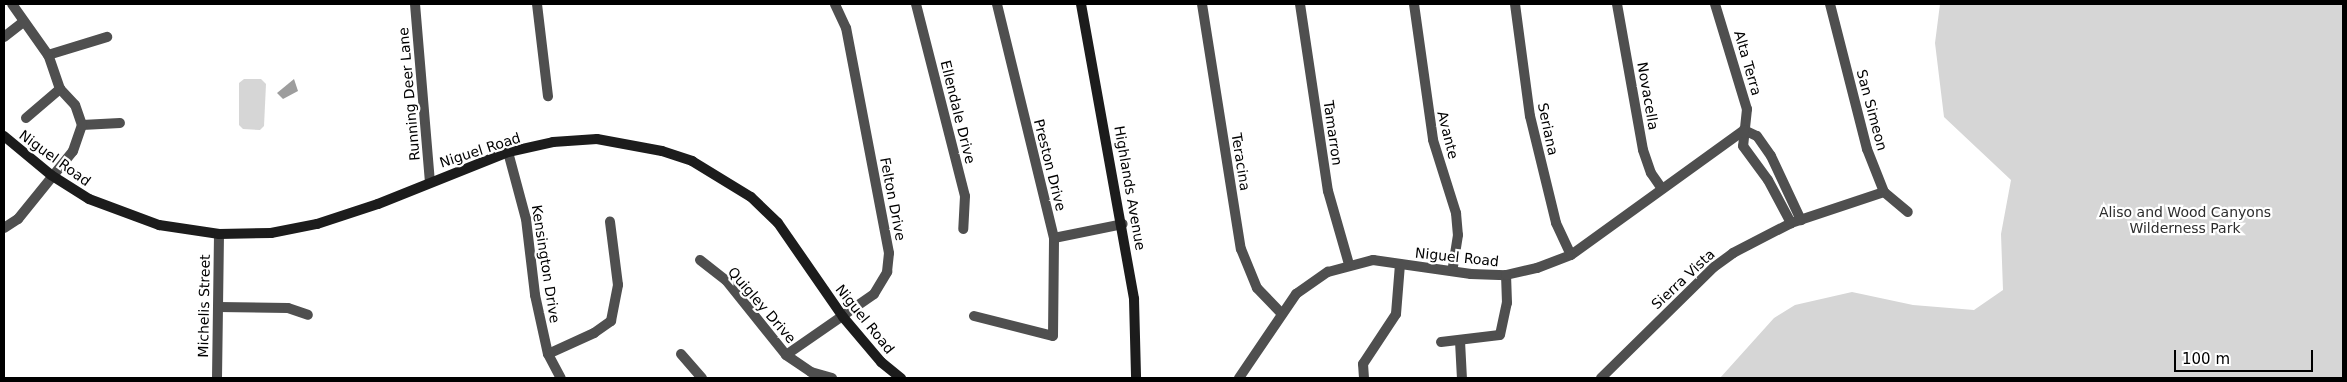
<!DOCTYPE html>
<style>
body{margin:0}
#map{position:relative;width:2347px;height:382px;overflow:hidden;background:#fff;font-family:"DejaVu Sans",sans-serif}
div>[style]{position:absolute}
[style*='--x']{left:calc(var(--x)*1px);top:calc(var(--y)*1px);width:calc(var(--w)*1px);rotate:calc(var(--a)*1deg)}
.green>*{inset:0;background:#d6d6d6}
.water>*{inset:0;background:#9d9d9d}
.minor>*{height:10px;margin:-5px;padding:0 5px;transform-origin:5px;border-radius:5px;background:#4f4f4f}
.tertiary>*{height:10px;margin:-5px;padding:0 5px;transform-origin:5px;border-radius:5px;background:#4f4f4f}
.secondary>*{height:10px;margin:-5px;padding:0 5px;transform-origin:5px;border-radius:5px;background:#1c1c1c}
span{translate:-50% -50%;white-space:nowrap;text-align:center;line-height:1.15;-webkit-text-stroke:4.5px #fff;paint-order:stroke}
.street-label{font-size:14px;color:#000}
.park-label{font-size:14px;color:#2d2d2d}
.frame{position:absolute;inset:0;border:5px solid #000;pointer-events:none}
.scale{position:absolute;left:2174px;top:350px;width:139px;height:22px;box-sizing:border-box;border:2px solid #000;border-top:0;padding-left:6px;font-size:15px;line-height:18px;white-space:nowrap;color:#000;-webkit-text-stroke:4px #fff;paint-order:stroke}
</style>
<div id="map">
<div class="green">
<div style="clip-path:polygon(1940px 4px,2343px 4px,2343px 378px,1720px 378px,1774px 318px,1795px 305px,1852px 292px,1913px 305px,1974px 310px,2003px 290px,2001px 234px,2011px 180px,1944px 117px,1935px 43px)"></div>
<div style="clip-path:polygon(244px 79px,261px 79px,266px 84px,264px 126px,260px 130px,243px 129px,239px 125px,239px 83px)"></div>
</div>
<div class="water">
<div style="clip-path:polygon(294px 79px,298px 91px,283px 99px,277px 93px)"></div>
</div>
<div class="minor">
<div style="--x:415;--y:4;--w:178;--a:85.2"></div>
<div style="--x:537;--y:4;--w:93;--a:83.2"></div>
<div style="--x:916;--y:4;--w:198;--a:75.7"></div>
<div style="--x:965;--y:196;--w:33;--a:93"></div>
<div style="--x:1202;--y:4;--w:248;--a:81"></div>
<div style="--x:1241;--y:249;--w:42;--a:67.7"></div>
<div style="--x:1257;--y:288;--w:35;--a:46"></div>
<div style="--x:1300;--y:4;--w:189;--a:81.5"></div>
<div style="--x:1328;--y:191;--w:76;--a:74"></div>
<div style="--x:1414;--y:4;--w:137;--a:82"></div>
<div style="--x:1433;--y:140;--w:77;--a:72.5"></div>
<div style="--x:1456;--y:213;--w:22;--a:85"></div>
<div style="--x:1458;--y:235;--w:36;--a:99"></div>
<div style="--x:1515;--y:4;--w:113;--a:82.4"></div>
<div style="--x:1530;--y:116;--w:110;--a:76.3"></div>
<div style="--x:1556;--y:223;--w:35;--a:65"></div>
<div style="--x:1617;--y:4;--w:148;--a:79.9"></div>
<div style="--x:1643;--y:150;--w:24;--a:71"></div>
<div style="--x:1651;--y:173;--w:19;--a:55"></div>
<div style="--x:1715;--y:4;--w:110;--a:73.1"></div>
<div style="--x:1747;--y:109;--w:37;--a:96"></div>
<div style="--x:1743;--y:146;--w:42;--a:53.7"></div>
<div style="--x:1768;--y:180;--w:49;--a:61.9"></div>
<div style="--x:1830;--y:4;--w:150;--a:75.7"></div>
<div style="--x:1867;--y:149;--w:46;--a:68.4"></div>
<div style="--x:1884;--y:192;--w:31;--a:40"></div>
<div style="--x:4;--y:37;--w:24;--a:-38"></div>
<div style="--x:48;--y:55;--w:62;--a:-17"></div>
<div style="--x:26;--y:118;--w:45;--a:-40.5"></div>
<div style="--x:82;--y:125;--w:38;--a:-3"></div>
<div style="--x:1744;--y:130;--w:14;--a:25"></div>
<div style="--x:1757;--y:136;--w:24;--a:55"></div>
<div style="--x:1771;--y:156;--w:71;--a:64.9"></div>
<div style="--x:508;--y:152;--w:69;--a:75"></div>
<div style="--x:526;--y:219;--w:77;--a:83.2"></div>
<div style="--x:535;--y:295;--w:60;--a:77.6"></div>
<div style="--x:548;--y:354;--w:27;--a:62"></div>
<div style="--x:4;--y:228;--w:17;--a:-33"></div>
<div style="--x:18;--y:219;--w:87;--a:-51"></div>
<div style="--x:73;--y:151;--w:28;--a:-71"></div>
<div style="--x:82;--y:125;--w:21;--a:-109"></div>
<div style="--x:75;--y:105;--w:22;--a:-133"></div>
<div style="--x:60;--y:89;--w:36;--a:-109"></div>
<div style="--x:48;--y:55;--w:62;--a:-125.2"></div>
<div style="--x:1054;--y:238;--w:70;--a:-11.5"></div>
<div style="--x:700;--y:260;--w:33;--a:38"></div>
<div style="--x:726;--y:280;--w:96;--a:51.3"></div>
<div style="--x:786;--y:355;--w:30;--a:34"></div>
<div style="--x:811;--y:372;--w:22;--a:16"></div>
<div style="--x:218;--y:307;--w:70;--a:0.8"></div>
<div style="--x:288;--y:308;--w:21;--a:19"></div>
<div style="--x:974;--y:316;--w:81;--a:14.2"></div>
<div style="--x:1053;--y:336;--w:98;--a:-89.4"></div>
<div style="--x:1054;--y:238;--w:241;--a:-103.7"></div>
<div style="--x:1460;--y:341;--w:37;--a:87"></div>
<div style="--x:1441;--y:342;--w:59;--a:-6.8"></div>
<div style="--x:1500;--y:335;--w:33;--a:-78"></div>
<div style="--x:1507;--y:303;--w:28;--a:-92"></div>
<div style="--x:548;--y:354;--w:51;--a:-24.5"></div>
<div style="--x:594;--y:333;--w:21;--a:-35"></div>
<div style="--x:611;--y:321;--w:37;--a:-79"></div>
<div style="--x:618;--y:285;--w:64;--a:-97.2"></div>
<div style="--x:681;--y:354;--w:32;--a:49"></div>
<div style="--x:786;--y:355;--w:107;--a:-34.7"></div>
<div style="--x:874;--y:294;--w:26;--a:-59"></div>
<div style="--x:887;--y:272;--w:19;--a:-84"></div>
<div style="--x:889;--y:253;--w:229;--a:-100.8"></div>
<div style="--x:846;--y:28;--w:26;--a:-115"></div>
<div style="--x:217;--y:378;--w:144;--a:-89.2"></div>
<div style="--x:1364;--y:378;--w:14;--a:-94"></div>
<div style="--x:1363;--y:364;--w:60;--a:-56.6"></div>
<div style="--x:1396;--y:314;--w:50;--a:-85.4"></div>
<div style="--x:1601;--y:378;--w:158;--a:-44.5"></div>
<div style="--x:1714;--y:267;--w:24;--a:-36"></div>
<div style="--x:1733;--y:253;--w:65;--a:-27.3"></div>
<div style="--x:1791;--y:223;--w:98;--a:-18.4"></div>
</div>
<div class="tertiary">
<div style="--x:1239;--y:378;--w:102;--a:-55.8"></div>
<div style="--x:1296;--y:294;--w:39;--a:-35"></div>
<div style="--x:1328;--y:272;--w:47;--a:-14.9"></div>
<div style="--x:1373;--y:260;--w:99;--a:8.1"></div>
<div style="--x:1471;--y:274;--w:35;--a:2"></div>
<div style="--x:1506;--y:275;--w:32;--a:-13"></div>
<div style="--x:1537;--y:268;--w:36;--a:-21"></div>
<div style="--x:1571;--y:255;--w:213;--a:-35.8"></div>
</div>
<div class="secondary">
<div style="--x:1081;--y:4;--w:300;--a:79.8"></div>
<div style="--x:1134;--y:299;--w:79;--a:88.5"></div>
<div style="--x:4;--y:136;--w:61;--a:39.7"></div>
<div style="--x:51;--y:175;--w:45;--a:32.3"></div>
<div style="--x:89;--y:199;--w:75;--a:20.4"></div>
<div style="--x:159;--y:225;--w:61;--a:8.5"></div>
<div style="--x:219;--y:234;--w:52;--a:-1.1"></div>
<div style="--x:271;--y:233;--w:47;--a:-11.1"></div>
<div style="--x:317;--y:224;--w:64;--a:-18.2"></div>
<div style="--x:378;--y:204;--w:140;--a:-21.8"></div>
<div style="--x:508;--y:152;--w:46;--a:-12.5"></div>
<div style="--x:553;--y:142;--w:44;--a:-3.9"></div>
<div style="--x:597;--y:139;--w:66;--a:10.5"></div>
<div style="--x:662;--y:151;--w:32;--a:18"></div>
<div style="--x:692;--y:161;--w:69;--a:31.4"></div>
<div style="--x:751;--y:197;--w:37;--a:44"></div>
<div style="--x:778;--y:223;--w:114;--a:55.3"></div>
<div style="--x:843;--y:317;--w:59;--a:49.8"></div>
<div style="--x:881;--y:362;--w:26;--a:39"></div>
</div>
<div class="street-label">
<span style="left:1748px;top:63px;rotate:74deg">Alta Terra</span>
<span style="left:409px;top:94px;rotate:-95deg">Running Deer Lane</span>
<span style="left:1648px;top:96px;rotate:80deg">Novacella</span>
<span style="left:1872px;top:110px;rotate:75deg">San Simeon</span>
<span style="left:958px;top:112px;rotate:76deg">Ellendale Drive</span>
<span style="left:1548px;top:129px;rotate:78deg">Seriana</span>
<span style="left:1333px;top:133px;rotate:82deg">Tamarron</span>
<span style="left:1448px;top:135px;rotate:76deg">Avante</span>
<span style="left:480px;top:150px;rotate:-18deg">Niguel Road</span>
<span style="left:55px;top:158px;rotate:36deg">Niguel Road</span>
<span style="left:1241px;top:162px;rotate:81deg">Teracina</span>
<span style="left:1050px;top:165px;rotate:76deg">Preston Drive</span>
<span style="left:1130px;top:188px;rotate:80deg">Highlands Avenue</span>
<span style="left:893px;top:199px;rotate:79deg">Felton Drive</span>
<span style="left:1457px;top:257px;rotate:6deg">Niguel Road</span>
<span style="left:546px;top:264px;rotate:81deg">Kensington Drive</span>
<span style="left:1683px;top:279px;rotate:-43deg">Sierra Vista</span>
<span style="left:762px;top:305px;rotate:49deg">Quigley Drive</span>
<span style="left:204px;top:306px;rotate:-89deg">Michelis Street</span>
<span style="left:865px;top:319px;rotate:51deg">Niguel Road</span>
</div>
<div class="park-label">
<span style="left:2185px;top:220px">Aliso and Wood Canyons<br>Wilderness Park</span>
</div>
<div class="frame"></div>
<div class="scale">100 m</div>
</div>
